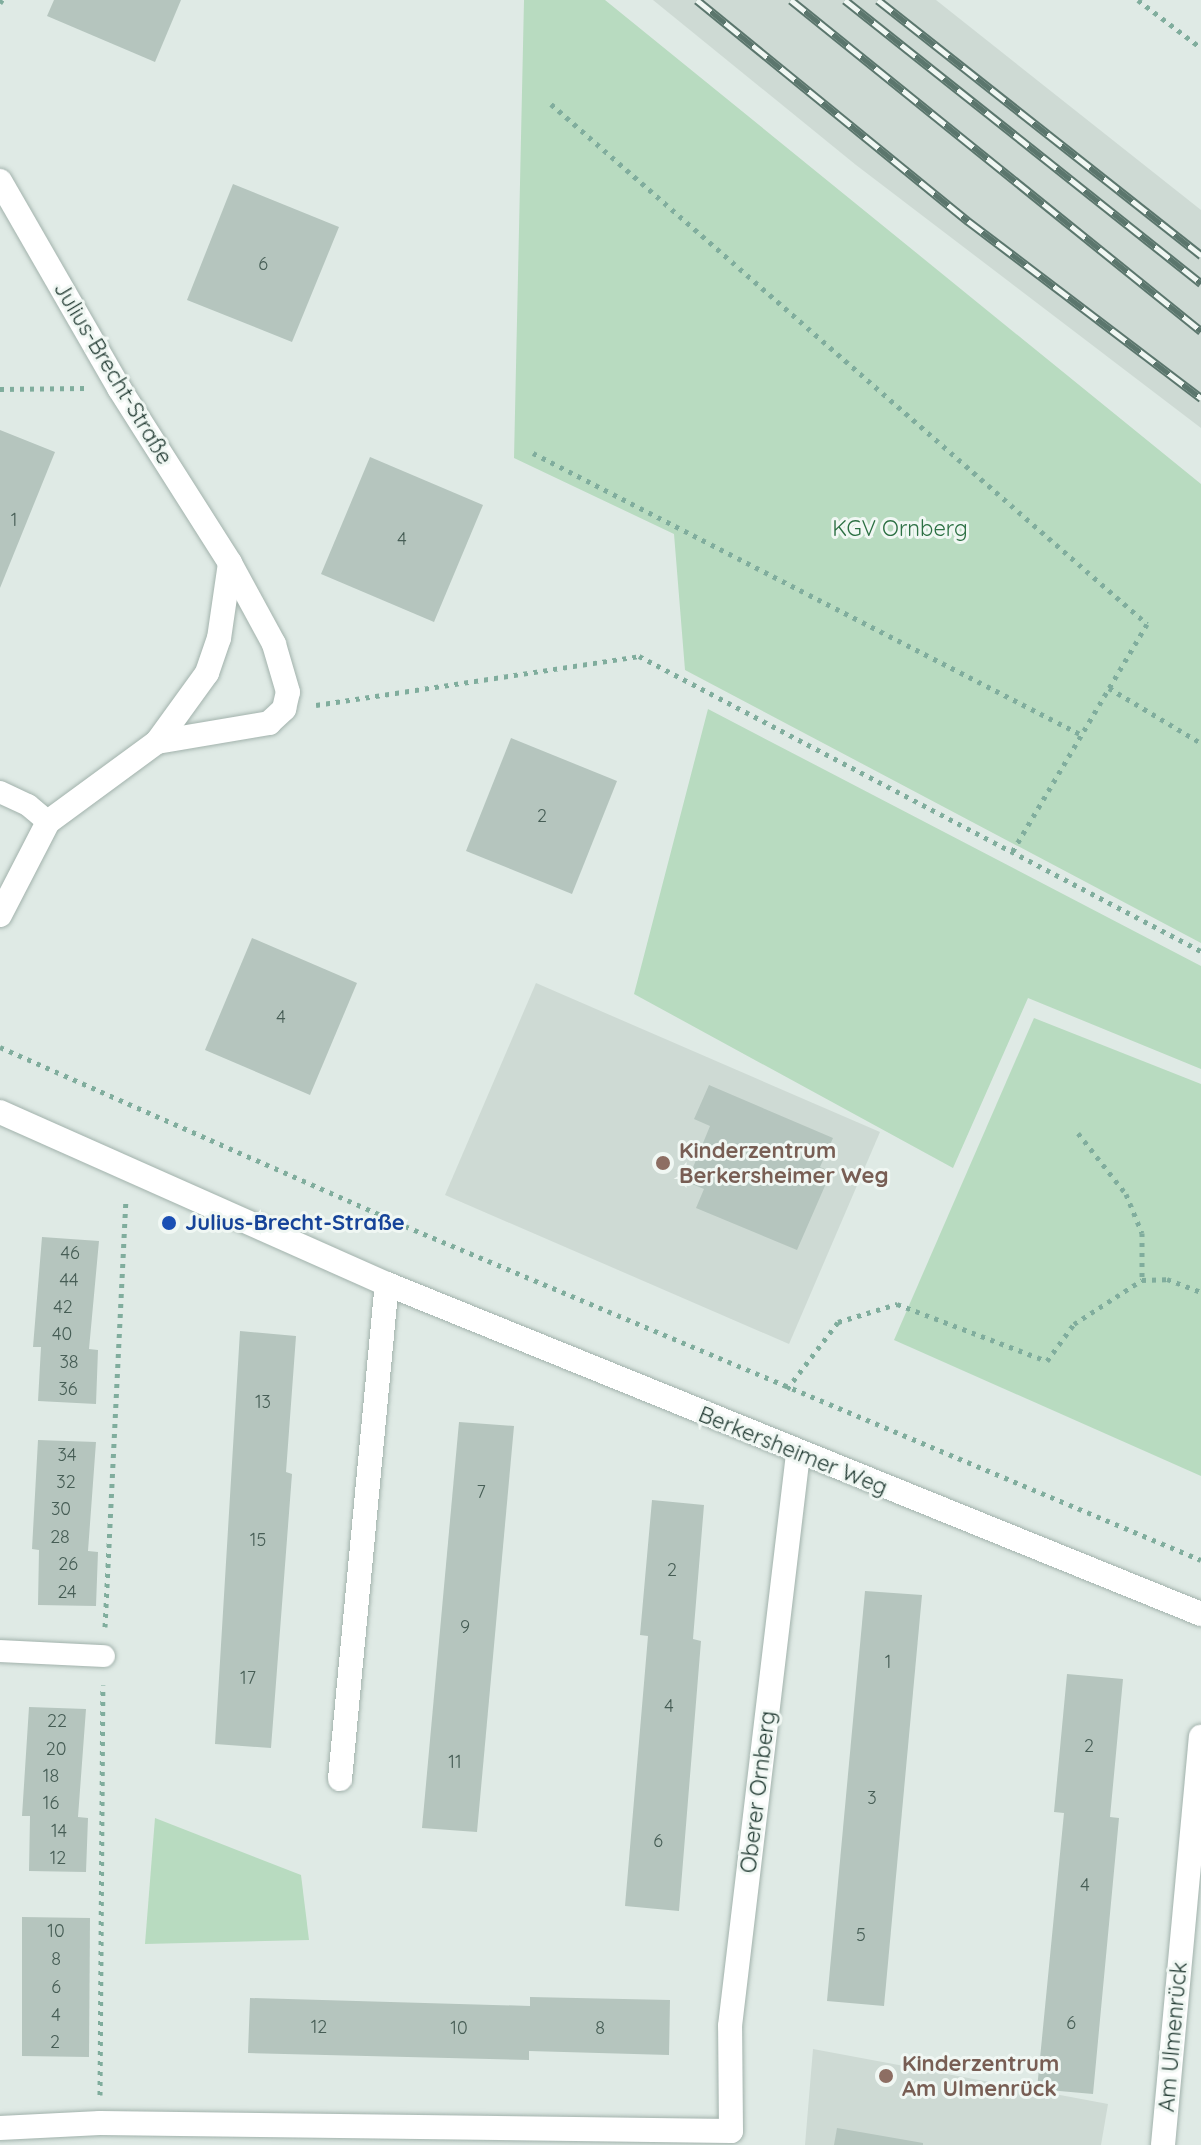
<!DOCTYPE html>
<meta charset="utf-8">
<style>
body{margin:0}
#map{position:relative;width:1201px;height:2145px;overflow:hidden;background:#dfeae5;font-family:Quicksand,sans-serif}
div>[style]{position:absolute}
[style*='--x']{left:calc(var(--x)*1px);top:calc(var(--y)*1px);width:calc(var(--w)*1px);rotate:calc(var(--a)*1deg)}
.built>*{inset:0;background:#cedad4}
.green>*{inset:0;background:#b8dbc0}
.building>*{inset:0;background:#b5c5be}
.path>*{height:5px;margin-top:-2.5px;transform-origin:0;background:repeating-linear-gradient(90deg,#80ad9d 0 4px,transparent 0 10px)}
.roads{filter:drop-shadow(0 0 2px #a2b2ac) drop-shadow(0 0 2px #a2b2ac)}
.service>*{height:22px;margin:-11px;padding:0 11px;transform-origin:11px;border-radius:11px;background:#fff}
.minor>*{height:24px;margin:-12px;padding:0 12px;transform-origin:12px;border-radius:12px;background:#fff}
.rail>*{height:9px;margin-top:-4.5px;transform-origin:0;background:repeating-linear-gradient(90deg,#f0f7f3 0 18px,#5b766d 0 36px);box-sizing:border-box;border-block:2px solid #5b766d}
.dots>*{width:22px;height:22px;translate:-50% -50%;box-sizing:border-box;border:4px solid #f0f7f3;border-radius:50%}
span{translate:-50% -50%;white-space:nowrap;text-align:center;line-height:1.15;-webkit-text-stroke:6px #f0f7f3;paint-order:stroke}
.number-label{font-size:18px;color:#465d55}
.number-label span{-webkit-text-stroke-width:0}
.street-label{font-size:22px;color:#213a32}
.park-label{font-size:22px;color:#2c7043}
.education-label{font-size:22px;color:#785e54;font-weight:700}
.left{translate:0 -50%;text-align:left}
.transit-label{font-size:22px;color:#164399;font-weight:700}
</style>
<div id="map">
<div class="built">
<div style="clip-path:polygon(653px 0,936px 0,1201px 210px,1201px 428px,856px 165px)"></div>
<div style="clip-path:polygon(536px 983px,880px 1132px,789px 1344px,445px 1195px)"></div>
<div style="clip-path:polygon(813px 2049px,1108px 2104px,1101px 2145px,805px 2145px)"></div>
</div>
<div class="green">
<div style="clip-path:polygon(524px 0,605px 0,1201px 484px,1201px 943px,685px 670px,674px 534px,514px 458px)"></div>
<div style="clip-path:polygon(708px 709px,1201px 966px,1201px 1069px,1028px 998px,953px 1168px,634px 994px)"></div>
<div style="clip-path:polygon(1034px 1018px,1201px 1084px,1201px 1476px,894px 1340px)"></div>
<div style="clip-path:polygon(155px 1818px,301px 1875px,309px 1940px,145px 1944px)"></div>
</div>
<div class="building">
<div style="clip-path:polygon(54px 0,181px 0,155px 62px,47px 16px)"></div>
<div style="clip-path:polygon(233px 184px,339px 227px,292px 342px,187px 300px)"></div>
<div style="clip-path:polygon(0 430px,55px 452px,0 588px)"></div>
<div style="clip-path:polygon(370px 457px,483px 505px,434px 622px,321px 574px)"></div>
<div style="clip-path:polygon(511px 738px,617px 781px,572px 894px,466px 851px)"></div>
<div style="clip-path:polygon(252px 938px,357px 983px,310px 1095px,205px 1050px)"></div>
<div style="clip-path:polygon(709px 1085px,833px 1138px,820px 1167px,831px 1172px,797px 1250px,696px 1208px,704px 1189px,687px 1182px,710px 1126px,694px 1119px)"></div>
<div style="clip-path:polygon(42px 1237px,99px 1241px,89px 1349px,98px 1350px,96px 1404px,38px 1401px,41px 1347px,33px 1347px)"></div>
<div style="clip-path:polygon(240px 1331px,296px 1336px,286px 1472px,292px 1474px,271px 1748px,215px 1744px)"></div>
<div style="clip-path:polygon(459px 1422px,514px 1426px,477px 1832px,422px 1828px)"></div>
<div style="clip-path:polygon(38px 1440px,96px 1442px,88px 1551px,98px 1552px,96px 1606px,38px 1605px,39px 1550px,32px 1549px)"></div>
<div style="clip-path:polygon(652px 1500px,704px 1505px,693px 1639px,701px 1641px,679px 1911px,625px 1906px,648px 1636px,640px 1635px)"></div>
<div style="clip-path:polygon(865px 1591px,922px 1595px,884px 2006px,827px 2001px)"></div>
<div style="clip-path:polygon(1067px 1674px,1123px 1679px,1110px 1817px,1119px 1818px,1093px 2094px,1037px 2089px,1064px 1813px,1054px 1812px)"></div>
<div style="clip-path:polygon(29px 1707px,86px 1709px,78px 1817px,88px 1818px,86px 1872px,29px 1871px,30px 1816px,22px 1816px)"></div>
<div style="clip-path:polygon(22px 1917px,90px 1918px,89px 2057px,22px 2056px)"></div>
<div style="clip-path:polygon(530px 1997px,670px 2000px,669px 2055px,529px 2051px,529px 2060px,248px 2053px,250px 1998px,530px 2006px)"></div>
<div style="clip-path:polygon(837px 2128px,923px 2143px,923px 2145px,834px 2145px)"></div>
</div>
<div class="path">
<div style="--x:1138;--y:0;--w:79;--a:37.3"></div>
<div style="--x:0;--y:3;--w:4;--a:-56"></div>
<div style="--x:551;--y:104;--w:791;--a:41.1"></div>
<div style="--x:1147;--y:624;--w:265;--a:120.6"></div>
<div style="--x:0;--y:389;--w:86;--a:-0.7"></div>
<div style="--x:533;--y:453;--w:617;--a:27.19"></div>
<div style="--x:1109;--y:688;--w:107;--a:30.9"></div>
<div style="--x:316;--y:705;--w:327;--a:-8.6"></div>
<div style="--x:639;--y:656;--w:635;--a:27.7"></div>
<div style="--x:0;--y:1047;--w:443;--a:23.8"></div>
<div style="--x:405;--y:1226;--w:863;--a:22.76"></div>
<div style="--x:1078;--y:1133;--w:78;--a:51.8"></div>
<div style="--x:1126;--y:1194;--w:42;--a:67.7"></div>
<div style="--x:1142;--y:1233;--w:47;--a:90"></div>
<div style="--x:787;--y:1389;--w:84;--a:-52.7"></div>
<div style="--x:838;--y:1322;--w:62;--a:-17"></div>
<div style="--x:897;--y:1304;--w:160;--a:20.8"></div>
<div style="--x:1047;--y:1361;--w:46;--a:-53.9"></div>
<div style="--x:1074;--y:1324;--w:81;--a:-32.9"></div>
<div style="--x:1142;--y:1280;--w:25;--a:-2"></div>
<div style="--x:1167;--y:1279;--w:36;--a:21"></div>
<div style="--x:105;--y:1627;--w:427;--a:-87.2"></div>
<div style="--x:100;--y:2095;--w:410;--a:-89.6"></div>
</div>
<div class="roads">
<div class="service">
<div style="--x:0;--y:792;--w:31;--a:25"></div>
<div style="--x:28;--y:805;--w:26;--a:40"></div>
<div style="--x:0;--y:1651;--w:104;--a:2.8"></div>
</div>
<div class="minor">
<div style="--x:0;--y:181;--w:239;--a:60.1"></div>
<div style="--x:119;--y:388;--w:207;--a:57.6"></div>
<div style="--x:230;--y:563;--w:76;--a:98.3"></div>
<div style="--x:219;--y:638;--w:37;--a:109"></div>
<div style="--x:207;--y:673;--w:85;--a:125.9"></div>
<div style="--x:0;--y:915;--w:105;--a:-62.7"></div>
<div style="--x:48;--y:822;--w:135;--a:-36.3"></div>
<div style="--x:157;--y:742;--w:114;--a:-9.6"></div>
<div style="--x:269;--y:723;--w:21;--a:-43"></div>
<div style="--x:284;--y:709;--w:17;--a:-77"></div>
<div style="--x:288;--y:692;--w:50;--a:-106.3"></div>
<div style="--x:274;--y:644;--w:92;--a:-118.5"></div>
<div style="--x:0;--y:1112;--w:424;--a:24"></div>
<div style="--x:387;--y:1284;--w:878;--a:22.07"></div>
<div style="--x:340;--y:1779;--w:497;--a:-84.6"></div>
<div style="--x:0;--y:2128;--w:100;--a:-2.9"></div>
<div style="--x:100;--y:2123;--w:631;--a:0.73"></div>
<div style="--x:731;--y:2131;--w:105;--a:-90.5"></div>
<div style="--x:730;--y:2026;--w:576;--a:-83.22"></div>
<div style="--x:1163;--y:2145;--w:410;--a:-84.7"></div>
</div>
</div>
<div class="rail">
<div style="--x:697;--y:0;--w:350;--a:39.2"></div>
<div style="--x:968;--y:221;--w:293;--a:37.2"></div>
<div style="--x:791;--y:0;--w:527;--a:38.91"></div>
<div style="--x:845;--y:0;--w:455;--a:38.5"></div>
<div style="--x:878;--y:0;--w:412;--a:38.3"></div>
</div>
<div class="dots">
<div style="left:663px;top:1163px;background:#8d6e63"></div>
<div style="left:169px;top:1223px;background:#1a4fb4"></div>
<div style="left:886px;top:2076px;background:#8d6e63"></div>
</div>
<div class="number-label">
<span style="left:263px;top:264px">6</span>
<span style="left:14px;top:520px">1</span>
<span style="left:402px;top:539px">4</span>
<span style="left:542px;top:816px">2</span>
<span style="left:281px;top:1017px">4</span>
<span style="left:70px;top:1253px">46</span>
<span style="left:69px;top:1280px">44</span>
<span style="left:63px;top:1307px">42</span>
<span style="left:62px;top:1334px">40</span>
<span style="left:69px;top:1362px">38</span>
<span style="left:68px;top:1389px">36</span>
<span style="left:263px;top:1402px">13</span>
<span style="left:67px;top:1455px">34</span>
<span style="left:66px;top:1482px">32</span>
<span style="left:481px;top:1492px">7</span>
<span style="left:61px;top:1509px">30</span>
<span style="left:60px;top:1537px">28</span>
<span style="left:258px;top:1540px">15</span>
<span style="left:68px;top:1564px">26</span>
<span style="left:672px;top:1570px">2</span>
<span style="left:67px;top:1592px">24</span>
<span style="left:465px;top:1627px">9</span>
<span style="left:888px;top:1662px">1</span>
<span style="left:248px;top:1678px">17</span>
<span style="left:669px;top:1706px">4</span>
<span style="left:57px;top:1721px">22</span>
<span style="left:1089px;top:1746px">2</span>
<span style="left:56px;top:1749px">20</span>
<span style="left:455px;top:1762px">11</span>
<span style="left:51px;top:1776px">18</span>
<span style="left:872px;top:1798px">3</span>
<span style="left:51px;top:1803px">16</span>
<span style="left:59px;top:1831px">14</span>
<span style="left:658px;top:1841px">6</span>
<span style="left:58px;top:1858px">12</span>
<span style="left:1085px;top:1885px">4</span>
<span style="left:56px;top:1931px">10</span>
<span style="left:861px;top:1935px">5</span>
<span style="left:56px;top:1959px">8</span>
<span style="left:56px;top:1987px">6</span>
<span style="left:56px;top:2015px">4</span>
<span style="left:1071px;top:2023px">6</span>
<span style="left:319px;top:2027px">12</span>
<span style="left:459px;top:2028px">10</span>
<span style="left:600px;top:2028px">8</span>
<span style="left:55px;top:2042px">2</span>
</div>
<div class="street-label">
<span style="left:113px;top:373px;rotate:59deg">Julius-Brecht-Straße</span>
<span style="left:793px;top:1451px;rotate:22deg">Berkersheimer Weg</span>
<span style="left:758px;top:1792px;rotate:-83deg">Oberer Ornberg</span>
<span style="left:1173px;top:2037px;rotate:-85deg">Am Ulmenrück</span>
</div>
<div class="park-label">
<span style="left:900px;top:529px">KGV Ornberg</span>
</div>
<div class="education-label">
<span class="left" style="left:679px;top:1163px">Kinderzentrum<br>Berkersheimer Weg</span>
<span class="left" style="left:902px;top:2076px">Kinderzentrum<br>Am Ulmenrück</span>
</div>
<div class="transit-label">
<span class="left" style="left:185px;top:1223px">Julius-Brecht-Straße</span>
</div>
</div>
